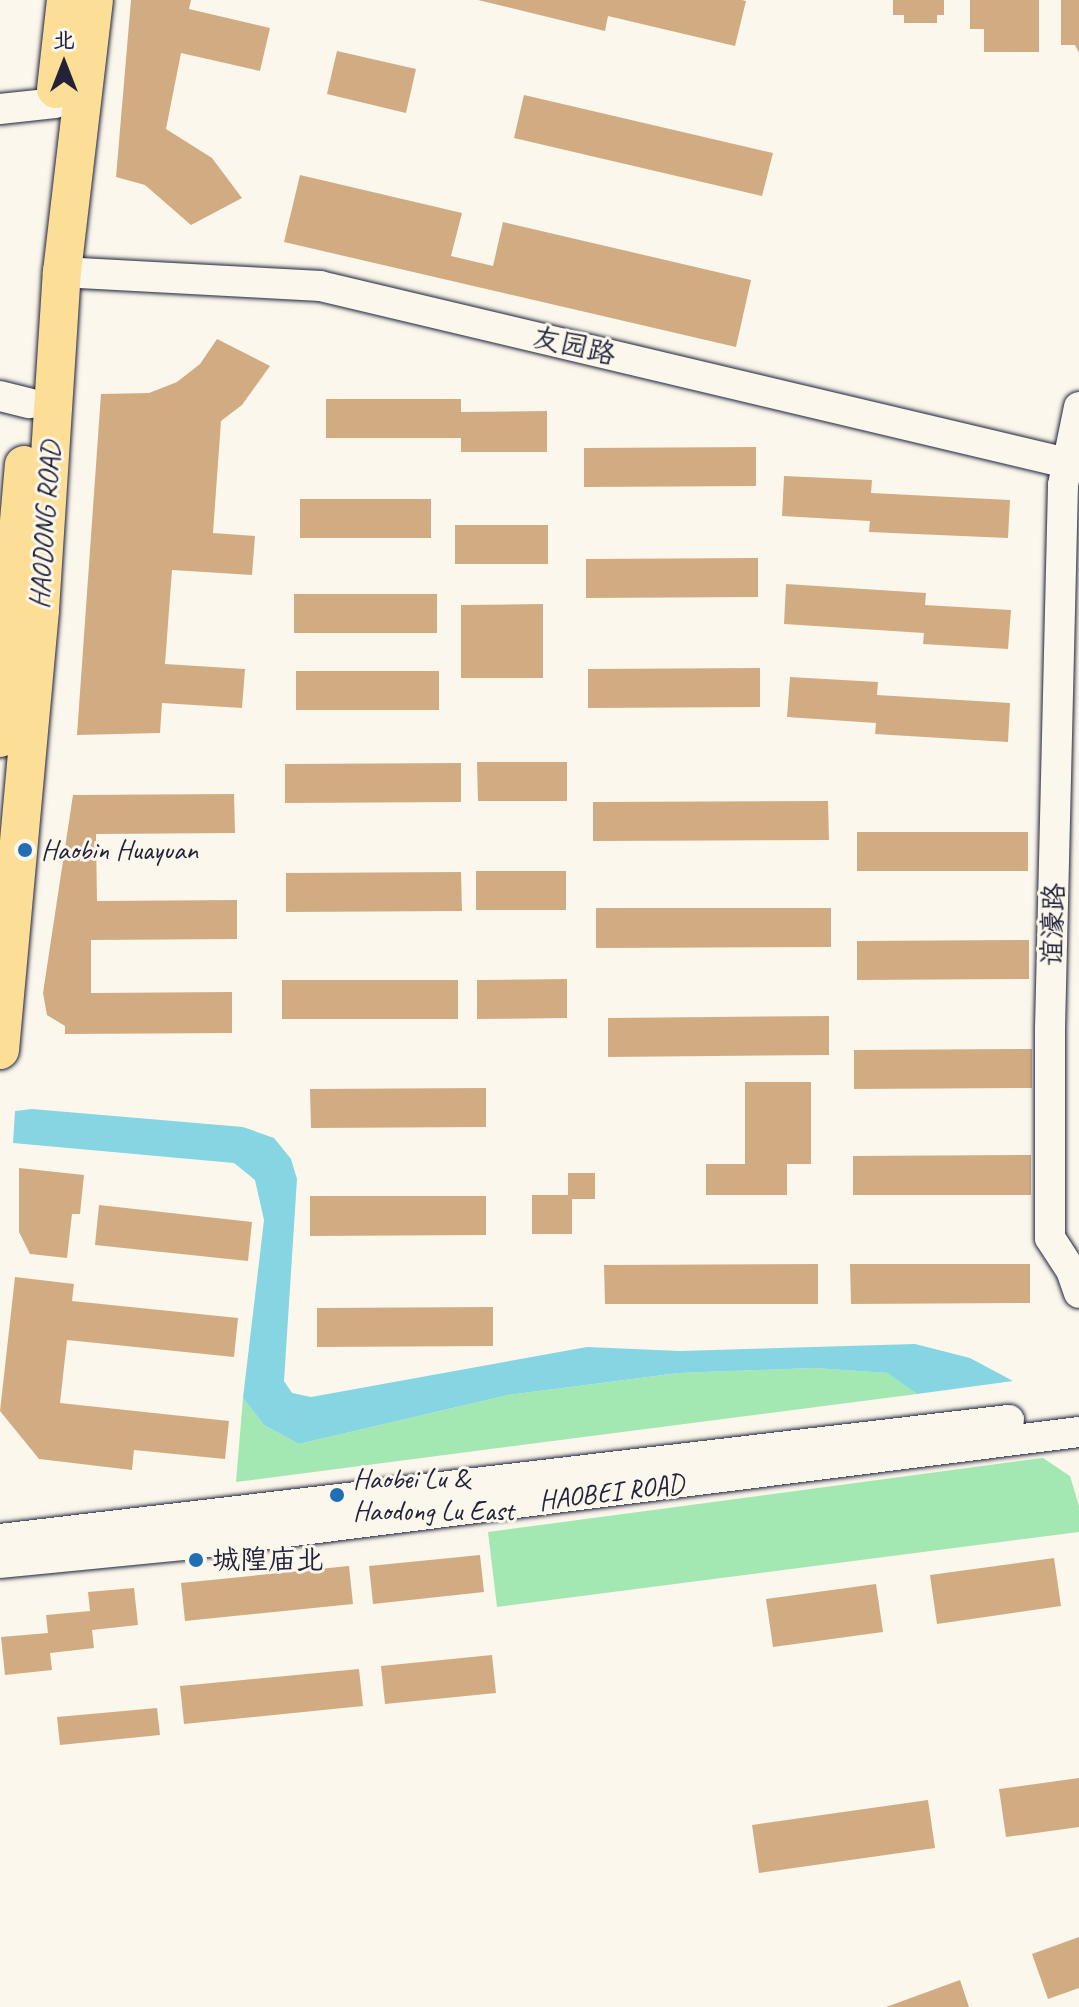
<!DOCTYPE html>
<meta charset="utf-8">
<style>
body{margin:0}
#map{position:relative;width:1079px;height:2007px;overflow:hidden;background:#fbf7ec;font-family:Caveat,"LXGW WenKai TC",sans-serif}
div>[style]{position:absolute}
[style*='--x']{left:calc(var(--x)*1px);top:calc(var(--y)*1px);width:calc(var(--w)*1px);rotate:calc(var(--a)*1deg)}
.green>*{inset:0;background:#a3e7b2}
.water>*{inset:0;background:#86d5e2}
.building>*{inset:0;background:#d1ac83}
.roads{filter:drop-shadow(0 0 2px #22223b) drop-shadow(0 0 2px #22223b)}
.minor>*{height:30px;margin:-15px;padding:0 15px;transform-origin:15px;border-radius:15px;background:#fbf7ec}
.major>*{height:38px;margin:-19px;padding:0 19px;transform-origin:19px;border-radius:19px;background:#fdde96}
.dots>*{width:22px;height:22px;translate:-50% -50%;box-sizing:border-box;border:4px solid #fbf7ec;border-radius:50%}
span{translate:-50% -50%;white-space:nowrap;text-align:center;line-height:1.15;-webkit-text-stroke:6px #fbf7ec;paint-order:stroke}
.street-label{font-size:28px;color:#22223b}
.poi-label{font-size:28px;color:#22223b}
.left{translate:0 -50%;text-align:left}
.north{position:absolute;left:24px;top:24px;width:80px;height:80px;-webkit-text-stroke:6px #fbf7ec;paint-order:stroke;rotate:0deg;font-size:22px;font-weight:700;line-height:32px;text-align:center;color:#22223b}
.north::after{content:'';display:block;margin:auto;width:28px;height:36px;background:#22223b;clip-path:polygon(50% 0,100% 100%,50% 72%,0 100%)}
</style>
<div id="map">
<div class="green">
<div style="clip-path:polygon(814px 1368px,889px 1373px,917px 1394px,236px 1482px,243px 1398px,264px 1425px,299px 1444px,508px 1395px,679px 1373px)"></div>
<div style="clip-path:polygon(1043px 1458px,1070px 1476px,1079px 1506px,1079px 1532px,497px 1607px,488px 1532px)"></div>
</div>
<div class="water">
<div style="clip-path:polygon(32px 1109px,243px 1127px,274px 1138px,291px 1159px,297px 1179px,284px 1381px,292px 1393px,311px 1397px,587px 1347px,680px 1351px,915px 1344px,970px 1358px,1013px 1381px,917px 1394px,888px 1373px,814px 1368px,679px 1373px,508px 1395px,299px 1444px,264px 1425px,243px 1398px,264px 1220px,255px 1180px,234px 1163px,13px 1143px,15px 1111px)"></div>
</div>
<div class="building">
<div style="clip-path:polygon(131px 0,191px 0,189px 9px,270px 28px,260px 71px,181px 53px,166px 129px,212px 158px,242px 198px,191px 225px,145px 185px,116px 177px)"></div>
<div style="clip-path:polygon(478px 0,742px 0,746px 1px,735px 46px,608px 16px,605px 31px)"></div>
<div style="clip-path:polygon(893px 0,944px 0,944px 15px,937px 15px,937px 23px,904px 23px,904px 15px,893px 15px)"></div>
<div style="clip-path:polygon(970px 0,1039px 0,1039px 52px,984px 52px,984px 29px,970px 29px)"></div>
<div style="clip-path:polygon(1061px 0,1079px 0,1079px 53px,1075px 45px,1061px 45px)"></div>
<div style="clip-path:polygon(337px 51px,416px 69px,406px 113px,327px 94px)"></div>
<div style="clip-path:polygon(524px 95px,773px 153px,762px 196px,514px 138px)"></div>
<div style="clip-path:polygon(300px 175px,462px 213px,451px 256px,493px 266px,503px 222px,751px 280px,736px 347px,284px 242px)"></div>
<div style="clip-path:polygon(217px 339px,270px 366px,242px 405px,221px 421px,213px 533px,255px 536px,252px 575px,172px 570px,165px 664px,245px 669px,242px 708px,162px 703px,160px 733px,77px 735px,101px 394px,149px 393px,177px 382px,200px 364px)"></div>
<div style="clip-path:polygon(326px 399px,461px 399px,461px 412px,547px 411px,547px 452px,461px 452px,461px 438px,326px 438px)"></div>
<div style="clip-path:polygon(756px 447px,756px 486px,584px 487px,584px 448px)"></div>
<div style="clip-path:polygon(784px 476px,872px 480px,871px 493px,1010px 500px,1008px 538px,869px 532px,870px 521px,782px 516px)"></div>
<div style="clip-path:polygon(300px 499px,431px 499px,431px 538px,300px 538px)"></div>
<div style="clip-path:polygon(455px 525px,548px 525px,548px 564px,455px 564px)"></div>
<div style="clip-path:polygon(758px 558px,758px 597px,586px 598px,586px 559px)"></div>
<div style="clip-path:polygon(786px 584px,926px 593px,925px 605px,1011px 610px,1008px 649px,923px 644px,924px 633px,784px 624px)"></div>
<div style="clip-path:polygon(294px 594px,437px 594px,437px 633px,294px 633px)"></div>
<div style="clip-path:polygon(543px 604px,543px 678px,461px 678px,461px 605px)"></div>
<div style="clip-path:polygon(760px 668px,760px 707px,588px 708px,588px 669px)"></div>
<div style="clip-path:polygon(296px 671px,439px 671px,439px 710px,296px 710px)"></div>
<div style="clip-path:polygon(790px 677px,878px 682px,877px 695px,1010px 703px,1008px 742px,875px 734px,876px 723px,787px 717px)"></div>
<div style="clip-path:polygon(477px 762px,567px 762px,567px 801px,478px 801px)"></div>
<div style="clip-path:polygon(461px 763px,461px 802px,285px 803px,285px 764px)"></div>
<div style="clip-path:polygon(234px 794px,235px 833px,96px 834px,97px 901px,237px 900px,237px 939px,91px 940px,91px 993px,232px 992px,232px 1033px,65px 1034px,65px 1026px,47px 1015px,43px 993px,73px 795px)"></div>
<div style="clip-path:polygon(828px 801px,829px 840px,593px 841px,593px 802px)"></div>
<div style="clip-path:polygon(857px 832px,1028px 832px,1028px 871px,857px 871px)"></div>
<div style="clip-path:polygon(476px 871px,566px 871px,566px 910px,476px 910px)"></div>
<div style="clip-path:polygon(461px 872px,462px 911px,286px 912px,286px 873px)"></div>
<div style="clip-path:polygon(596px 908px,831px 908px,831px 947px,596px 948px)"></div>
<div style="clip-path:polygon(1029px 940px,1029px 979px,857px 980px,857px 941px)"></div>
<div style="clip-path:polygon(567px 979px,567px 1018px,477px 1019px,477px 980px)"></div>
<div style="clip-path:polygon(282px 980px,458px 980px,458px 1019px,282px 1019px)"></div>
<div style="clip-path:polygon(829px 1016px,829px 1055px,608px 1057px,608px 1018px)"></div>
<div style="clip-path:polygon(1032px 1049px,1032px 1088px,854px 1089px,854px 1050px)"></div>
<div style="clip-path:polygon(745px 1082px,811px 1082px,811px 1164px,787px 1164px,787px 1195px,706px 1195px,706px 1164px,745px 1164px)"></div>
<div style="clip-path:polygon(486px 1088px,486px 1127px,311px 1128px,310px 1089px)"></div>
<div style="clip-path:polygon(1031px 1155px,1031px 1195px,853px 1195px,853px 1156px)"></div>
<div style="clip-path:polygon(19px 1168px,84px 1175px,80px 1214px,72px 1214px,67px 1258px,30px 1254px,19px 1232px)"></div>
<div style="clip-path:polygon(568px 1173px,595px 1173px,595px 1199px,572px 1199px,572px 1234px,532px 1234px,532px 1195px,568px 1195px)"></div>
<div style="clip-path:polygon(310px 1196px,486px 1196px,486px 1235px,310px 1236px)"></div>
<div style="clip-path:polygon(99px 1205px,252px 1222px,248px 1261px,95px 1245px)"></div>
<div style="clip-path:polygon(818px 1264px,818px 1304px,605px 1304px,604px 1265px)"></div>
<div style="clip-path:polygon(850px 1264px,1030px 1264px,1030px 1303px,851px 1304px)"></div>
<div style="clip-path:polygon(15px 1277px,74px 1284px,72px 1301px,238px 1318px,234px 1357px,67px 1340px,60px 1403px,229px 1421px,225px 1459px,134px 1450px,132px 1470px,39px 1459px,0 1411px)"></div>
<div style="clip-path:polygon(493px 1307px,493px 1346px,317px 1347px,317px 1308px)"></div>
<div style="clip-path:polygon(480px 1555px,484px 1592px,373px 1604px,369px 1566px)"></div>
<div style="clip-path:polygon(1054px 1558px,1061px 1606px,937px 1624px,930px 1575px)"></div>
<div style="clip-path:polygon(349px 1566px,353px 1604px,185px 1621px,181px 1583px)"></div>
<div style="clip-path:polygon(876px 1584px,883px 1632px,773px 1647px,766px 1599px)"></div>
<div style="clip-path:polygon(134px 1588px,138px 1625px,92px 1630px,94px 1648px,50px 1653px,52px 1670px,5px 1675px,1px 1637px,48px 1633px,46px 1615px,90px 1611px,88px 1592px)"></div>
<div style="clip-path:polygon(492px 1655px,496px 1693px,385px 1704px,381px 1666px)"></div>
<div style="clip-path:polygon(359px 1669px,363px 1706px,184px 1724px,180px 1686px)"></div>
<div style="clip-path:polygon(157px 1708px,160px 1735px,60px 1745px,57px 1717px)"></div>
<div style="clip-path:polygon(1079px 1778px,1079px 1827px,1006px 1837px,999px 1789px)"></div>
<div style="clip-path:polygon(928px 1800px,935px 1848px,759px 1873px,752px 1825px)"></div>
<div style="clip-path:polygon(1079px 1937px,1079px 1988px,1048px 1999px,1032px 1954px)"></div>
<div style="clip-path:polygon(960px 1980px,969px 2007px,886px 2007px)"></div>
</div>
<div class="roads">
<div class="minor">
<div style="--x:0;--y:109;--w:55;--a:-6.2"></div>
<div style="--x:62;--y:272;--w:258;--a:3.1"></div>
<div style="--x:320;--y:286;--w:768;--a:13.33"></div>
<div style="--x:1067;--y:463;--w:12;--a:-9"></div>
<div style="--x:0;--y:396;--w:30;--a:14"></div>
<div style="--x:1079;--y:407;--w:80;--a:101.6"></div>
<div style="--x:1063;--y:485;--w:543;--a:91.37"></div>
<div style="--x:1050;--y:1028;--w:210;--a:90"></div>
<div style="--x:1050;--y:1238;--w:38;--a:57"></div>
<div style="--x:1071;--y:1270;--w:24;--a:71"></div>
<div style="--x:0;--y:1539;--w:1016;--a:-6.73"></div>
<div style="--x:0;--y:1563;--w:184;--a:-5.6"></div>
<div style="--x:183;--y:1545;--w:903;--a:-7.19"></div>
</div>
<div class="major">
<div style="--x:56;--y:89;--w:90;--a:-83.6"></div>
<div style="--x:0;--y:738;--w:274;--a:-85"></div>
<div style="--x:0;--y:1050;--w:442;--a:-84.8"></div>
<div style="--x:40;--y:610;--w:339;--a:-86.3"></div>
<div style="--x:62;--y:272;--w:274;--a:-83.3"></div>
</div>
</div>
<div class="dots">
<div style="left:25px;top:850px;background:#1f6fb2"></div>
<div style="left:337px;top:1495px;background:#1f6fb2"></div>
<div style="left:196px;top:1560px;background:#1f6fb2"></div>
</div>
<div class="street-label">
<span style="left:574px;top:346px;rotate:13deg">友园路</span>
<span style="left:45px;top:525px;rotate:-86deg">HAODONG ROAD</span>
<span style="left:1053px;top:925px;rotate:-88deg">谊濠路</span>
<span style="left:611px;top:1492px;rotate:-7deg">HAOBEI ROAD</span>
</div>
<div class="poi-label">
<span class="left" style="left:41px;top:850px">Haobin Huayuan</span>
<span class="left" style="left:353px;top:1495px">Haobei Lu &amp;<br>Haodong Lu East</span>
<span class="left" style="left:212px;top:1560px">城隍庙北</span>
</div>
<div class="north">北</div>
</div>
